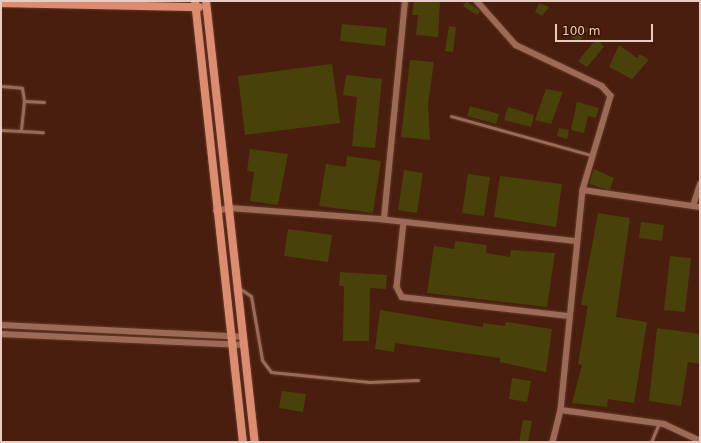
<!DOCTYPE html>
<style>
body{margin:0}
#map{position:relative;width:701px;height:443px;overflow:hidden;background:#491e0e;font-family:"DejaVu Sans",sans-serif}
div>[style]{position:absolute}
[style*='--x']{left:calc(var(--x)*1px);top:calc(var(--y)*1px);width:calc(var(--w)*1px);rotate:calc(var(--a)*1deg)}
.building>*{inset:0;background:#49410a}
.roads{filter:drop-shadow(0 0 1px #623a2b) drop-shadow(0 0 1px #623a2b)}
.lane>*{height:3px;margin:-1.5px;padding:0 1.5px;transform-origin:1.5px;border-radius:1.5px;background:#9e6a58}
.street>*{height:5.5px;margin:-2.75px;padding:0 2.75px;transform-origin:2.75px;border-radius:2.75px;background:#9e6a58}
.secondary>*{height:8px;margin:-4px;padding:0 4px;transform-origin:4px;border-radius:4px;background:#de8c6f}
span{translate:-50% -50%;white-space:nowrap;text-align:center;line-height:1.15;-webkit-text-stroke:3px #3e1404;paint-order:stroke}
.frame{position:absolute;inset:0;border:2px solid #e8cbc1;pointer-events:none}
.scale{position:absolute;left:555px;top:24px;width:98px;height:18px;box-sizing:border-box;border:2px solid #e8cbc1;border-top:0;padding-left:5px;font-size:12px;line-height:14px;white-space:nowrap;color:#e8cbc1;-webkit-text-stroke:3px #3e1404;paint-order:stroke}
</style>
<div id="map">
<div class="building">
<div style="clip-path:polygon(414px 1px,440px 2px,438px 37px,416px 35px,418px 15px,412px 15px)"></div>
<div style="clip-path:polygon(466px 1px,480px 11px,477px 15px,463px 6px)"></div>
<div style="clip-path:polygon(539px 3px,549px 7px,542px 16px,535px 12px)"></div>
<div style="clip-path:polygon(342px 24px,387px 28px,385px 46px,340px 41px)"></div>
<div style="clip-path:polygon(580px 24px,588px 29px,579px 42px,571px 37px)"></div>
<div style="clip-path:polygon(449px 26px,456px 27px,453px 52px,445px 51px)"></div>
<div style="clip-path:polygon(597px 38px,604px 47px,587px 67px,578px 61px)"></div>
<div style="clip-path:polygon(619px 45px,637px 58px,640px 54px,649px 60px,632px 79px,609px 67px)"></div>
<div style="clip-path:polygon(410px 60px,434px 62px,428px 104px,430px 140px,401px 137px)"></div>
<div style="clip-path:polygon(332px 64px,340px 123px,245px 135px,238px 76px)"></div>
<div style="clip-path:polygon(346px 75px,382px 79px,375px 148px,352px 146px,357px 97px,343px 95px)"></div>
<div style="clip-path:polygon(546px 89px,563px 92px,551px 124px,535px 120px)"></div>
<div style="clip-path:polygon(577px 102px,599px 108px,596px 118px,588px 116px,584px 133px,571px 130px)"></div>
<div style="clip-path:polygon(470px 106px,499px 114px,496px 124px,467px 116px)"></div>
<div style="clip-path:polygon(508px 107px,534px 115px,531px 127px,504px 120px)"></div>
<div style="clip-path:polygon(559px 128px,569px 130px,567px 139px,557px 136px)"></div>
<div style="clip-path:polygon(250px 149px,288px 154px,278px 205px,250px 201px,254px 172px,247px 171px)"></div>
<div style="clip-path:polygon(347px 156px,381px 161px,373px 213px,319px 206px,326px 164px,346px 167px)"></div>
<div style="clip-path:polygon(594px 169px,614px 178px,610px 190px,589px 184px)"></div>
<div style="clip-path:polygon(404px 170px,423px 173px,417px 213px,398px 210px)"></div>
<div style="clip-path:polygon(468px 174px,490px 177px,484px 216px,462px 213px)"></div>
<div style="clip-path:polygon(500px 176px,562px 184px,556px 227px,494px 217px)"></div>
<div style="clip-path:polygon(598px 213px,630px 218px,616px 317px,647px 322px,634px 403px,608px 399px,607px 407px,572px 403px,582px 365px,578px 364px,588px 306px,581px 305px)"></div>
<div style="clip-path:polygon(641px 222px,664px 225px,662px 241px,639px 238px)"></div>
<div style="clip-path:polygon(288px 229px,332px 235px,328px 262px,284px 256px)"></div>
<div style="clip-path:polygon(455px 241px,487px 245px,486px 253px,510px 257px,511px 250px,555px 253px,547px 307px,427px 293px,434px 246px,454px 249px)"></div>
<div style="clip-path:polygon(670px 256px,691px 258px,685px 312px,664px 310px)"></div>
<div style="clip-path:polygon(340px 272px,387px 275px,386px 289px,370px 288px,369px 341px,343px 341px,344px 286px,339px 286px)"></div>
<div style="clip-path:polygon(380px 310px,483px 327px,483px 323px,505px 326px,506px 322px,552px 329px,546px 372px,500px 362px,500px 358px,395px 343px,394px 352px,375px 349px)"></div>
<div style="clip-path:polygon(657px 328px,700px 334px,700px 364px,688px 362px,681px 406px,649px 401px)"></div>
<div style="clip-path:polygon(512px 378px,531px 381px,527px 402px,509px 399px)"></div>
<div style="clip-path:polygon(282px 391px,306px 394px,303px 412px,279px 408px)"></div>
<div style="clip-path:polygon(523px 420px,532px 421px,528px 442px,519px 442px)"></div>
</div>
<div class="roads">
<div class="lane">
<div style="--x:1;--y:86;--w:21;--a:5"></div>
<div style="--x:22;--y:88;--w:13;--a:81"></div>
<div style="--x:24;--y:101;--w:30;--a:96"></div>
<div style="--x:21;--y:131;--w:20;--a:-177"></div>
<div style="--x:24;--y:101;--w:20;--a:3"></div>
<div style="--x:451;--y:116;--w:145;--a:15.6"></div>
<div style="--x:21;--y:131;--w:22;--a:3"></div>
<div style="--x:239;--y:288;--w:14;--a:34"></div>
<div style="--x:251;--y:296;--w:65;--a:80.2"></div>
<div style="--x:262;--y:360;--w:15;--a:53"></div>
<div style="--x:271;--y:372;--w:99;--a:5.8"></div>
<div style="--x:369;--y:382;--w:49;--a:-2.3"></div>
<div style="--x:651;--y:442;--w:21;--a:-67"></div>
</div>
<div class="street">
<div style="--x:477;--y:1;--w:59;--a:48.4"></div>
<div style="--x:516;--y:45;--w:95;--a:25.5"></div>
<div style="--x:602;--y:86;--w:13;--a:48"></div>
<div style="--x:611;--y:96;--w:98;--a:106.6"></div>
<div style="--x:583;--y:190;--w:221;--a:95.7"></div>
<div style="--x:561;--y:410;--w:33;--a:104"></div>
<div style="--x:583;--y:190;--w:118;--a:8.3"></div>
<div style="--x:693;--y:206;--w:23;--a:-72"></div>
<div style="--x:216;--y:211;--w:14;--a:-12"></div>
<div style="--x:230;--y:208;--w:149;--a:4.2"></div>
<div style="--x:379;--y:219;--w:198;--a:6.4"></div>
<div style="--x:384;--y:219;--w:219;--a:-84.5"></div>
<div style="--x:404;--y:222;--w:65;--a:96.1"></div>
<div style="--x:397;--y:287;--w:11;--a:63"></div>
<div style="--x:402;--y:297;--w:168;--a:6.5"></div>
<div style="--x:1;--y:325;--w:242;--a:2.8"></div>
<div style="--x:1;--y:334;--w:243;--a:2.6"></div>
<div style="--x:561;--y:410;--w:104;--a:7.7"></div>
<div style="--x:664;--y:424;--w:40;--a:25"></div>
</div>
<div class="secondary">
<div style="--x:195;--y:1;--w:444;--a:83.8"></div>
<div style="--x:206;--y:1;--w:444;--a:83.7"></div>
<div style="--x:1;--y:3;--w:198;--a:1.2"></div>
</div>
</div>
<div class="frame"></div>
<div class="scale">100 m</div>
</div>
